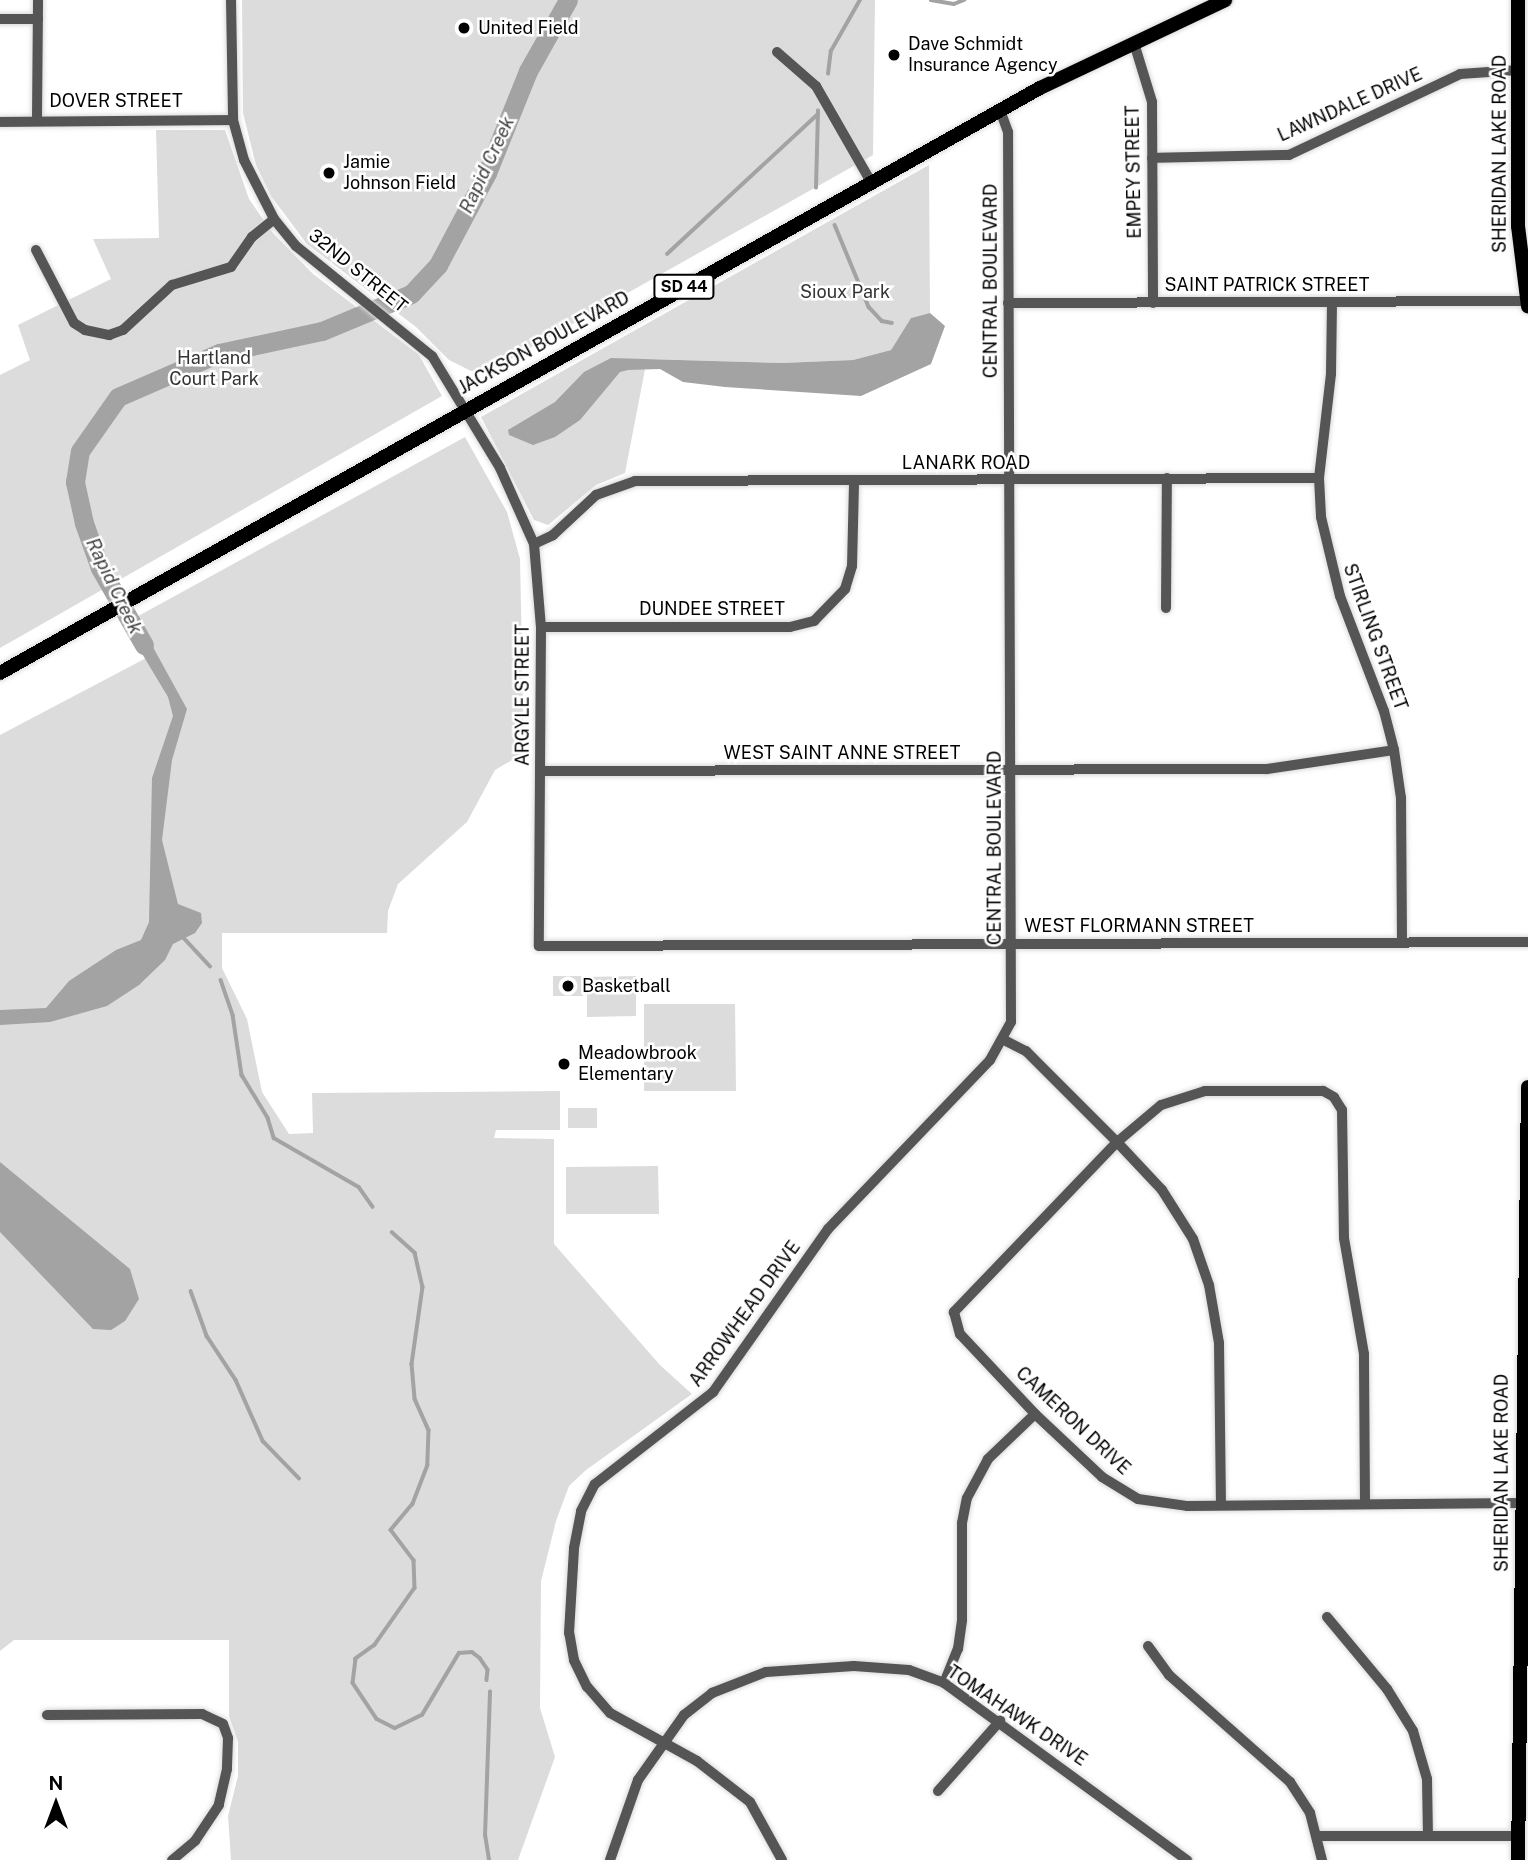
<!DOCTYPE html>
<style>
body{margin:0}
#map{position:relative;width:1528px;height:1860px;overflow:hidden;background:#fff;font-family:"Public Sans",sans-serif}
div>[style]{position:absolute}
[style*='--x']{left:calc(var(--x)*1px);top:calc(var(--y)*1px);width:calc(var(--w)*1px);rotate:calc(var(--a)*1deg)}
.green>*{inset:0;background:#dcdcdc}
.water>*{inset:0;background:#a3a3a3}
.stream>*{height:3.5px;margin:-1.75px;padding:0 1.75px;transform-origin:1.75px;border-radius:1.75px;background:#a3a3a3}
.river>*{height:19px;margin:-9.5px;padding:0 9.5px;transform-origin:9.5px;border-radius:9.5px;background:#a3a3a3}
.roads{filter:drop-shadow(0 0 2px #dbdbdb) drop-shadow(0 0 2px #dbdbdb)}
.minor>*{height:10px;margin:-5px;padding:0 5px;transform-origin:5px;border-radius:5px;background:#555}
.major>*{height:14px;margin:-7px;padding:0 7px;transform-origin:7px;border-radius:7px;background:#000}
.dots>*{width:19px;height:19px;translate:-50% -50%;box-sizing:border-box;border:4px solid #fff;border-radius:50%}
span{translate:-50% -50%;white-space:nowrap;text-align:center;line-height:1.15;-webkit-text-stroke:5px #fff;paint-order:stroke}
.shield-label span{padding:2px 5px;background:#fff;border:2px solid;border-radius:5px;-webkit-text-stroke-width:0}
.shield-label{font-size:16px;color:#000;font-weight:700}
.poi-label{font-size:18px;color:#000}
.left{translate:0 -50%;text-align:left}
.street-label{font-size:18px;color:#000}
.park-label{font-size:18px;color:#333}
.water-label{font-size:19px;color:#444;font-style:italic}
.north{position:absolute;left:21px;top:1769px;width:70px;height:70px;-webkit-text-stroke:5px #fff;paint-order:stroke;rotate:0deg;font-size:19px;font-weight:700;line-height:28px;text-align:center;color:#000}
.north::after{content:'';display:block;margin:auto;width:24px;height:32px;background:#000;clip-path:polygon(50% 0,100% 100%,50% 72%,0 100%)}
</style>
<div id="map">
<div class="green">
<div style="clip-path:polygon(242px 0,875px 0,873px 155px,494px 368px,471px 371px,449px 360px,416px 327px,307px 244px,271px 196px,256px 165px,243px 113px)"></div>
<div style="clip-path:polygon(156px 130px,225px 130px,249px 199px,272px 232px,313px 274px,419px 355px,442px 396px,0 648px,0 375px,30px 360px,18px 325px,111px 279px,93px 239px,159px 238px)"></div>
<div style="clip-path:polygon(929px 165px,930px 313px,911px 318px,891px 350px,853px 360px,782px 363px,647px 359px,625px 473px,596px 485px,548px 525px,534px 520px,481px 417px)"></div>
<div style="clip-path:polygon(465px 437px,507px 512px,520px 559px,524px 753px,495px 770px,467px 822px,398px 884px,388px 911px,387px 933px,222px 933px,222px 968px,247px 1019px,262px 1092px,289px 1134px,313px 1133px,312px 1093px,560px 1091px,560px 1130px,496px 1130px,494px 1138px,554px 1139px,554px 1244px,660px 1365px,692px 1394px,586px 1470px,569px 1486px,556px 1521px,541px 1581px,540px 1708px,555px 1757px,518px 1860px,231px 1860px,228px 1816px,238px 1776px,238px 1742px,229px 1716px,229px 1640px,14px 1640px,0 1651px,0 735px,150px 656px,131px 620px)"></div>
<div style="clip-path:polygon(553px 976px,583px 976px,583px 996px,553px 996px)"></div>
<div style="clip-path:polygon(636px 976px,636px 1016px,587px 1017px,587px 977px)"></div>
<div style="clip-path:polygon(644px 1004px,735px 1004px,736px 1091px,644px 1091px)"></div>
<div style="clip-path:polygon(568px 1108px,597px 1108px,597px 1128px,568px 1128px)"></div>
<div style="clip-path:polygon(658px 1166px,659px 1214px,566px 1214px,566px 1167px)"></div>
</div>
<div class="water">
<div style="clip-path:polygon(930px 313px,945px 326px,931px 364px,861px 396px,725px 387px,683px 382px,660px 369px,628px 370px,620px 372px,580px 420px,555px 437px,533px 445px,509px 435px,508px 430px,555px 402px,584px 372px,611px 358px,782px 363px,853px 360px,891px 350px,911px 318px)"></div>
<div style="clip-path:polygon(138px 620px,187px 709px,172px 760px,162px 840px,178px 904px,201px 913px,202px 923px,195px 933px,173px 944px,165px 960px,139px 985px,107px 1006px,50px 1022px,0 1025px,0 1010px,46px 1008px,69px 981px,116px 950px,141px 940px,149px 922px,152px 778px,173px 716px,168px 697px,126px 627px)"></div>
<div style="clip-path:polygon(0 1162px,130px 1269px,139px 1299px,125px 1321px,111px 1330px,93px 1329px,0 1232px)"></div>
</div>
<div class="stream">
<div style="--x:931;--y:0;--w:23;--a:10"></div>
<div style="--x:954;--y:4;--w:11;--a:-22"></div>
<div style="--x:828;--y:74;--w:23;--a:-83"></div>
<div style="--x:831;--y:51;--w:59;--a:-60.4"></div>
<div style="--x:816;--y:188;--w:77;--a:-88.5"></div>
<div style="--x:835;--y:225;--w:89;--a:67.5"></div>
<div style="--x:869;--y:307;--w:19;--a:47"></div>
<div style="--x:882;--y:321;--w:10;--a:11"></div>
<div style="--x:667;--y:254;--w:205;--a:-42.8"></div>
<div style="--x:183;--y:937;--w:40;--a:47"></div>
<div style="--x:221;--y:980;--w:37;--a:71"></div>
<div style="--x:233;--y:1015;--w:61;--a:81.5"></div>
<div style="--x:242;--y:1075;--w:50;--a:58.8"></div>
<div style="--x:268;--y:1118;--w:21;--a:73"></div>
<div style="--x:274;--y:1138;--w:98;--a:30"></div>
<div style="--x:359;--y:1187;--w:24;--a:55"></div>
<div style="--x:392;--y:1232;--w:31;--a:42"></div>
<div style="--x:415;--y:1253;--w:35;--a:77"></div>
<div style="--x:423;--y:1287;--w:78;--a:98.1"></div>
<div style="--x:412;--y:1364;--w:35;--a:85"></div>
<div style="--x:415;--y:1399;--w:34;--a:66"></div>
<div style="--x:429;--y:1430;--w:35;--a:92"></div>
<div style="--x:428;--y:1465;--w:42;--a:111"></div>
<div style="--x:413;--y:1504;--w:34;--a:130"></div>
<div style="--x:391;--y:1530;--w:38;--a:53"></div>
<div style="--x:414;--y:1560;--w:28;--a:88"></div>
<div style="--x:415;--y:1588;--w:70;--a:125.1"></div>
<div style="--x:375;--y:1645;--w:24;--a:144"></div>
<div style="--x:356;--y:1659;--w:24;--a:97"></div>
<div style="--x:353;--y:1683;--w:43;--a:56.3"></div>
<div style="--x:377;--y:1719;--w:20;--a:27"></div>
<div style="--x:395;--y:1728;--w:30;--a:-26"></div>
<div style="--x:422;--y:1715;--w:72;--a:-59.2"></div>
<div style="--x:459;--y:1653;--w:13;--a:-4"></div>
<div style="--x:472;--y:1652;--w:10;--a:37"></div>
<div style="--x:480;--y:1658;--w:14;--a:56"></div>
<div style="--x:488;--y:1670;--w:10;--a:96"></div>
<div style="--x:191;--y:1291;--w:48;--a:70.4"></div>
<div style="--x:207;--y:1336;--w:53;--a:56.6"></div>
<div style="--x:236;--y:1380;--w:67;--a:66.1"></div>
<div style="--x:263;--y:1441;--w:52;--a:45.8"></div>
<div style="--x:489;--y:1860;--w:24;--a:-99"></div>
<div style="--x:485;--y:1836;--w:144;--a:-88"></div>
</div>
<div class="river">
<div style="--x:144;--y:645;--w:89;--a:-119.7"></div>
<div style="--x:100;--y:568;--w:48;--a:-109.6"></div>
<div style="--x:84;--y:523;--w:42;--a:-102.4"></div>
<div style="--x:75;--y:482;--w:31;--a:-81"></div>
<div style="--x:80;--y:451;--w:66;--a:-54.9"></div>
<div style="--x:118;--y:397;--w:110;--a:-23.5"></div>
<div style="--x:219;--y:353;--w:105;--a:-12.1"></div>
<div style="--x:322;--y:331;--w:96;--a:-22.6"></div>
<div style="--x:411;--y:294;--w:40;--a:-47"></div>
<div style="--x:438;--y:265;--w:104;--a:-62"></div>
<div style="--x:487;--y:173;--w:110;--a:-68.1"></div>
<div style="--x:528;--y:71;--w:81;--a:-60.6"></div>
</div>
<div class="roads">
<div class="minor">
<div style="--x:231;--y:0;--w:120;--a:89"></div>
<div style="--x:233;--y:120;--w:41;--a:74.6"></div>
<div style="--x:244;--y:160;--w:66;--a:63"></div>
<div style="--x:274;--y:219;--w:35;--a:51"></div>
<div style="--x:296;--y:246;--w:175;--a:39"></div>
<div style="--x:432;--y:356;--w:131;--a:58.7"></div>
<div style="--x:500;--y:468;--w:83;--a:65.9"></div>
<div style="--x:534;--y:544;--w:83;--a:85.2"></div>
<div style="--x:541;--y:627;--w:319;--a:90.4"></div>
<div style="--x:539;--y:946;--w:989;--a:-0.23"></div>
<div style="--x:0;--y:19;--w:38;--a:0"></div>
<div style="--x:1134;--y:43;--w:62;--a:73"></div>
<div style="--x:1152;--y:102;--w:201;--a:89.7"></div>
<div style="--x:777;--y:52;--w:52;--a:41.1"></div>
<div style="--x:816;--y:86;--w:111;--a:60.2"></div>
<div style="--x:37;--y:118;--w:118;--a:-89.5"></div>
<div style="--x:0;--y:122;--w:233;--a:-0.5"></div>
<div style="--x:1152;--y:158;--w:137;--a:-1.3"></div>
<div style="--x:1289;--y:155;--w:189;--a:-25.3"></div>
<div style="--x:1460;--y:74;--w:58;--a:-3.9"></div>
<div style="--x:36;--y:250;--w:82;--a:62.5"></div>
<div style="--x:74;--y:323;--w:13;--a:32"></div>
<div style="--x:85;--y:330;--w:25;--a:12"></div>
<div style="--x:109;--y:335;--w:15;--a:-20"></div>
<div style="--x:123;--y:330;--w:67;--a:-42.6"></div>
<div style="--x:172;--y:285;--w:62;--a:-17"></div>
<div style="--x:231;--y:267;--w:37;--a:-55"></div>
<div style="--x:252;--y:237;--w:28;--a:-39"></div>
<div style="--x:1332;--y:302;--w:72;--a:90.8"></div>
<div style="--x:1331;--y:374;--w:105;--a:96.6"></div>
<div style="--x:1319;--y:478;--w:39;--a:87"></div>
<div style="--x:1321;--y:517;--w:81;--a:76.5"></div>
<div style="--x:1340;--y:596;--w:123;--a:69.1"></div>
<div style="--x:1384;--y:711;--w:40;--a:75.6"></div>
<div style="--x:1394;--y:750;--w:49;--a:81.7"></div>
<div style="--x:1401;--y:798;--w:143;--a:89.6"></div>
<div style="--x:1008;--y:303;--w:519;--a:-0.22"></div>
<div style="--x:534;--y:544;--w:21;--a:-25"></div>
<div style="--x:553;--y:535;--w:59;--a:-42.9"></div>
<div style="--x:596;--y:495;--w:41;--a:-19.7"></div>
<div style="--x:635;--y:481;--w:684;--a:-0.25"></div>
<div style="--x:1166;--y:608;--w:130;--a:-89.6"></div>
<div style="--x:541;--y:627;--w:249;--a:0"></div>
<div style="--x:790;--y:627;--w:25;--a:-14"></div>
<div style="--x:814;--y:621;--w:45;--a:-45.9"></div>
<div style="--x:845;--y:589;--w:24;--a:-73"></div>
<div style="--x:852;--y:566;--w:84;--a:-88.6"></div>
<div style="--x:540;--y:771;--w:727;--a:-0.16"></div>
<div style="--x:1267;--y:769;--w:128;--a:-8.5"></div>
<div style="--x:1004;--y:1040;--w:25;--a:27"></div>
<div style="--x:1026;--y:1051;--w:129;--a:45"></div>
<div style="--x:1117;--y:1142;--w:66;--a:46.8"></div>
<div style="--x:1162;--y:1190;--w:58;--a:57.7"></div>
<div style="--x:1193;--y:1239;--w:49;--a:70.8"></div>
<div style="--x:1209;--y:1285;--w:59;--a:80.2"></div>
<div style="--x:1219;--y:1343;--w:161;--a:89.3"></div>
<div style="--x:1365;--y:1503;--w:149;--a:-90.4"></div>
<div style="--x:1364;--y:1354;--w:118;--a:-99.8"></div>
<div style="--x:1344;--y:1238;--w:128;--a:-90.9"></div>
<div style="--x:1342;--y:1110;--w:15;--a:-122"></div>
<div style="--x:1334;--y:1097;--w:13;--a:-151"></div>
<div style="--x:1323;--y:1091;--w:118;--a:180"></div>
<div style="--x:1205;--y:1091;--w:46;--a:162.3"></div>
<div style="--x:1161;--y:1105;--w:57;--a:139.9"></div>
<div style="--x:1117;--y:1142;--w:236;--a:133.8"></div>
<div style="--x:954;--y:1312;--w:23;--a:75"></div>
<div style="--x:960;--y:1334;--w:110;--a:46.8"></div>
<div style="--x:1035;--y:1414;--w:92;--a:43.2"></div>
<div style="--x:1102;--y:1477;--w:42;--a:31.4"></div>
<div style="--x:1138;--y:1499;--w:49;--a:8.1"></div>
<div style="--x:1187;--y:1506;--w:334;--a:-0.5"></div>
<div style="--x:1327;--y:1617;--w:94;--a:50.2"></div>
<div style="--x:1387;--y:1689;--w:49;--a:58.2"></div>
<div style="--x:1413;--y:1731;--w:50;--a:73.7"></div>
<div style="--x:1427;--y:1779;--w:57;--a:89"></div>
<div style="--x:1148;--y:1646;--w:36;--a:54"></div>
<div style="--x:1169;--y:1675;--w:162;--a:41.5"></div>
<div style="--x:1290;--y:1782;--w:37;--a:57"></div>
<div style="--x:1310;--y:1813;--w:49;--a:75.7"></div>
<div style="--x:944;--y:1683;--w:37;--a:-68"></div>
<div style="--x:958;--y:1649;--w:29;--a:-82"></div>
<div style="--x:962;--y:1620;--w:97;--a:-90"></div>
<div style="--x:962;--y:1523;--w:25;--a:-79"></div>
<div style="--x:967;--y:1498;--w:44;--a:-61.7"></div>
<div style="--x:988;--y:1459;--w:65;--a:-43.8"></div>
<div style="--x:47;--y:1715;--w:155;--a:-0.4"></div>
<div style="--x:202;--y:1714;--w:23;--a:25"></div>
<div style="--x:223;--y:1724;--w:15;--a:70"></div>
<div style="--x:228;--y:1738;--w:31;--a:92"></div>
<div style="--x:227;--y:1769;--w:37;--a:103"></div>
<div style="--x:219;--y:1805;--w:43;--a:123.7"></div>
<div style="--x:195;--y:1841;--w:30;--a:140"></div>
<div style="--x:938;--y:1791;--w:94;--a:-48.5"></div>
<div style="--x:1318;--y:1836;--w:201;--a:0"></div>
<div style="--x:610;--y:1860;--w:85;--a:-70.7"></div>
<div style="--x:638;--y:1780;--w:80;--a:-54.7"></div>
<div style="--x:684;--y:1715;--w:36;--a:-38"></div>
<div style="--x:712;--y:1693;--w:58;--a:-21.3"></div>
<div style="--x:766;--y:1672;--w:88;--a:-3.9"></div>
<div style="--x:854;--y:1666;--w:55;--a:4.2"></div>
<div style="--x:909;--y:1670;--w:37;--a:20"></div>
<div style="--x:944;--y:1683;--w:301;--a:36.1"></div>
<div style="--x:782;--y:1860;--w:66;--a:-118.9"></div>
<div style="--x:750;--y:1802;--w:67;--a:-142.3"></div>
<div style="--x:697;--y:1761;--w:99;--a:-151.1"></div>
<div style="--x:610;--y:1713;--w:35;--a:-131"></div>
<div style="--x:587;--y:1687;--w:30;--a:-116"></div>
<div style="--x:574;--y:1660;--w:27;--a:-100"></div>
<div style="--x:569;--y:1633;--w:85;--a:-86.6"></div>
<div style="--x:574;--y:1548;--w:38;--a:-79"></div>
<div style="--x:581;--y:1511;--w:30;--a:-63"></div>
<div style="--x:595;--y:1484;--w:150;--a:-37.9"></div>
<div style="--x:713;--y:1392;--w:199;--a:-54.8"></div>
<div style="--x:828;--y:1229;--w:234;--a:-46.2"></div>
<div style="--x:990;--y:1060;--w:43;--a:-61.1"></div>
<div style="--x:1011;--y:1022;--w:890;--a:-90.19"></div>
<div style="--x:1008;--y:132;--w:23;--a:-110"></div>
</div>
<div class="major">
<div style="--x:1518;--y:0;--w:226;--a:90"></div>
<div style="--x:1518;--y:226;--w:81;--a:82.9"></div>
<div style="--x:0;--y:673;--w:1193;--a:-29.36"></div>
<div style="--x:1040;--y:88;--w:205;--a:-25.4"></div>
<div style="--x:1518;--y:1860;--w:773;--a:-89.26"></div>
</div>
</div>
<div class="dots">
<div style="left:464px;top:28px;background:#000"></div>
<div style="left:894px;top:55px;background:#000"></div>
<div style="left:329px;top:173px;background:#000"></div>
<div style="left:568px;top:986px;background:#000"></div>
<div style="left:564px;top:1064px;background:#000"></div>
</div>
<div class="shield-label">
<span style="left:684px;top:287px">SD 44</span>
</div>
<div class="poi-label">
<span class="left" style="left:478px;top:28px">United Field</span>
<span class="left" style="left:908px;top:55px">Dave Schmidt<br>Insurance Agency</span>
<span class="left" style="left:343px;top:173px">Jamie<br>Johnson Field</span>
<span class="left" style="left:582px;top:986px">Basketball</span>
<span class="left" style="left:578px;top:1064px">Meadowbrook<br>Elementary</span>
</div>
<div class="street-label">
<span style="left:116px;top:101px">DOVER STREET</span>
<span style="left:1350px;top:105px;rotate:-24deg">LAWNDALE DRIVE</span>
<span style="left:1500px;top:154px;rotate:-90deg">SHERIDAN LAKE ROAD</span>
<span style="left:1134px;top:172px;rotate:-91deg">EMPEY STREET</span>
<span style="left:358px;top:271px;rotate:39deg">32ND STREET</span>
<span style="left:991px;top:281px;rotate:-90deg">CENTRAL BOULEVARD</span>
<span style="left:1267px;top:285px">SAINT PATRICK STREET</span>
<span style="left:544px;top:343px;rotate:-29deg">JACKSON BOULEVARD</span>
<span style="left:966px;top:463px">LANARK ROAD</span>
<span style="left:712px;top:609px">DUNDEE STREET</span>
<span style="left:1375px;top:637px;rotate:70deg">STIRLING STREET</span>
<span style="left:523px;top:695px;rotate:-90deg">ARGYLE STREET</span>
<span style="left:842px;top:753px">WEST SAINT ANNE STREET</span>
<span style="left:995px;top:848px;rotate:-90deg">CENTRAL BOULEVARD</span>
<span style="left:1139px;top:926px">WEST FLORMANN STREET</span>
<span style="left:745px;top:1314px;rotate:-54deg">ARROWHEAD DRIVE</span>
<span style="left:1073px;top:1421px;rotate:43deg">CAMERON DRIVE</span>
<span style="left:1502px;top:1473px;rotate:-90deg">SHERIDAN LAKE ROAD</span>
<span style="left:1017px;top:1716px;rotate:34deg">TOMAHAWK DRIVE</span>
</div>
<div class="park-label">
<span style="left:845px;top:292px">Sioux Park</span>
<span style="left:214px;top:369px">Hartland<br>Court Park</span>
</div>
<div class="water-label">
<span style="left:487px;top:165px;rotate:-65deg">Rapid Creek</span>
<span style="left:114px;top:586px;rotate:64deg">Rapid Creek</span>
</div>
<div class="north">N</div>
</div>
